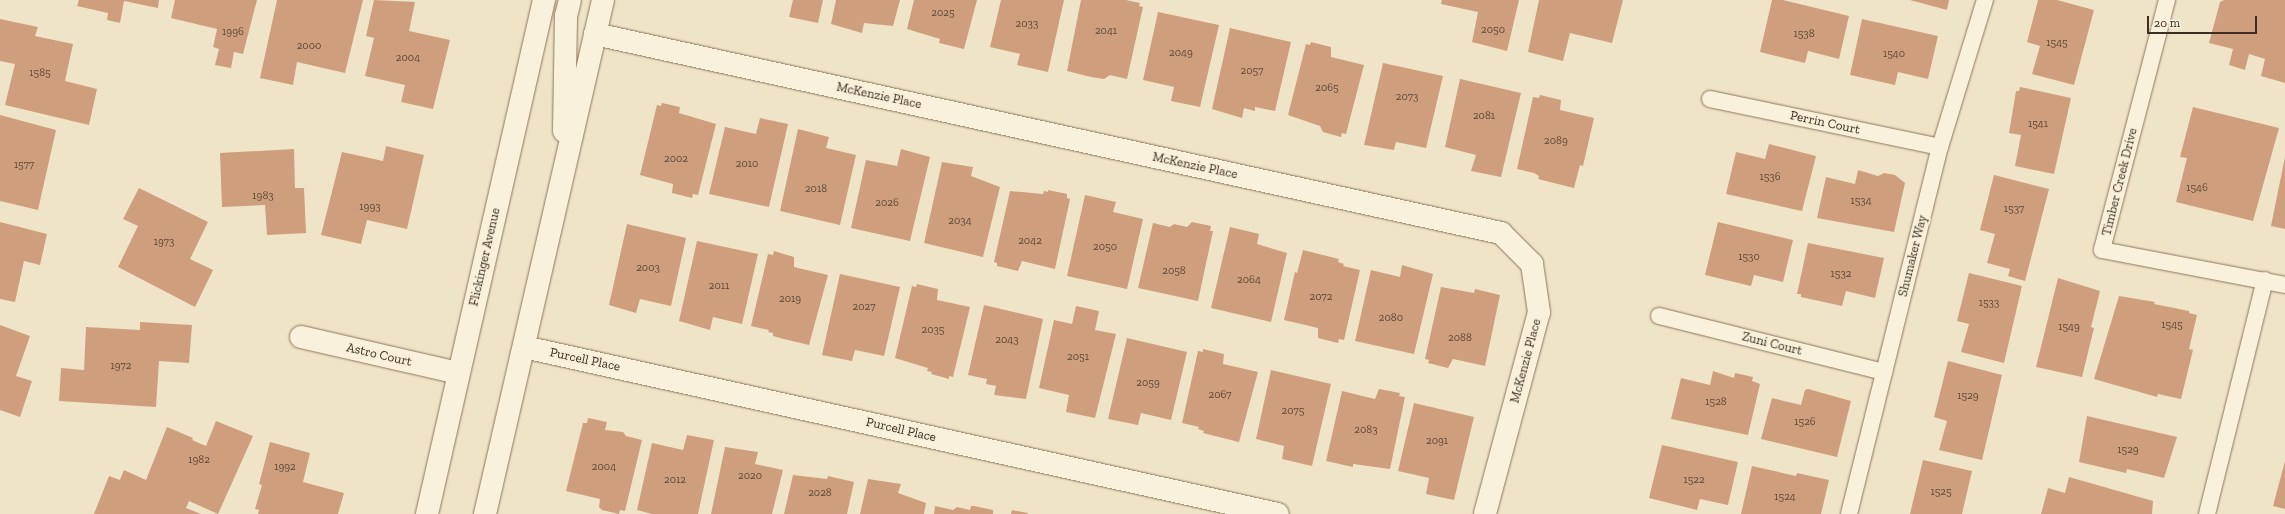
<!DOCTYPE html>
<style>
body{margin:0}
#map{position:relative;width:2285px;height:514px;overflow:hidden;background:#f0e4c8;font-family:"Zilla Slab",serif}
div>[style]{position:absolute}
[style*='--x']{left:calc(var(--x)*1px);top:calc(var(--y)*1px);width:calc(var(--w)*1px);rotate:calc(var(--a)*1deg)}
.building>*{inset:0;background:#cf9f7d}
.roads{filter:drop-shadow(0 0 1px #8d765c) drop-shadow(0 0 1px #8d765c)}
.lane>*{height:16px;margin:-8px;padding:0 8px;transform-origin:8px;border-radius:8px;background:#faf1dc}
.street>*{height:22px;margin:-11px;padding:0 11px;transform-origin:11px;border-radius:11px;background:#faf1dc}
.secondary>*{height:22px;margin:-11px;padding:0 11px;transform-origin:11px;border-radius:11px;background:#faf1dc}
span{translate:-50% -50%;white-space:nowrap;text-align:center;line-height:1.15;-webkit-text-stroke:3.5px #f7eed8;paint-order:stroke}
.number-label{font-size:11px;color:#624a37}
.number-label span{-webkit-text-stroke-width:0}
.street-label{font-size:13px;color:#3d2e20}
.scale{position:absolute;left:2147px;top:16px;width:110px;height:18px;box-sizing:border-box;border:2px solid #3d2e20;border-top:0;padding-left:5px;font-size:12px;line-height:14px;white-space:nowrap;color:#3d2e20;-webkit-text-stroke:3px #f7eed8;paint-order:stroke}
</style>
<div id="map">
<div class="building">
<div style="clip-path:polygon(79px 0,159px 0,158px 8px,124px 1px,120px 23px,107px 20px,108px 13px,77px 6px)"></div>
<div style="clip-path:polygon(175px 0,257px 0,243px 54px,234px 52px,231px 68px,215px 65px,219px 49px,213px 47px,217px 29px,171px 18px)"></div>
<div style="clip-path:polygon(277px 0,363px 0,345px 73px,297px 62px,293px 85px,260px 78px)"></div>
<div style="clip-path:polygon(374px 0,415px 2px,409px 31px,450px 40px,433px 109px,401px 102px,405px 85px,365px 76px,374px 38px,366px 36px)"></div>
<div style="clip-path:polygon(793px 0,823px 0,818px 23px,789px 17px)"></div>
<div style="clip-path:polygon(836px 0,900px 0,893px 26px,864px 23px,862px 33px,831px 24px)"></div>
<div style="clip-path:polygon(914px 0,977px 0,964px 49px,939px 43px,940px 39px,907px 29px)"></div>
<div style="clip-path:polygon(1001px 0,1064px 0,1048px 72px,1017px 65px,1020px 54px,990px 47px)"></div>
<div style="clip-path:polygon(1081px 0,1126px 0,1140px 3px,1139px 6px,1143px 7px,1127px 79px,1110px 75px,1104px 79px,1091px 77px,1067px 71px)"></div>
<div style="clip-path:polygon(1442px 0,1519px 0,1507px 51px,1472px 42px,1478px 12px,1441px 4px)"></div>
<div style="clip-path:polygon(1539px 0,1623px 0,1612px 43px,1570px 33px,1563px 61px,1528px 52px)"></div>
<div style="clip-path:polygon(1772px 0,1783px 0,1849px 16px,1839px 59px,1808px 51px,1805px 63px,1760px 52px)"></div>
<div style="clip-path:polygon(1910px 0,1949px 0,1947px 10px)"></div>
<div style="clip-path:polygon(2038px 0,2057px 0,2094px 10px,2074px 85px,2032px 74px,2040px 46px,2027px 42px)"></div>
<div style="clip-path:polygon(2224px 0,2285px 0,2285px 83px,2261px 76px,2265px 59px,2249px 54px,2245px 70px,2229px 65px,2233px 49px,2209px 43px,2220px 2px)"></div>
<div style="clip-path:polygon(1158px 12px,1219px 25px,1200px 107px,1171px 101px,1174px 87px,1143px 80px)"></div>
<div style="clip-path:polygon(0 19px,38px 27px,35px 36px,73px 44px,65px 81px,97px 89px,89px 125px,5px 105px,15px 64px,0 61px)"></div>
<div style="clip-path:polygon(1862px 19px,1938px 36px,1928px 79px,1898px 72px,1895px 85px,1850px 75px)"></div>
<div style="clip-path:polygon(1230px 28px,1291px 42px,1275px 111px,1255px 107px,1255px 111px,1244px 108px,1242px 118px,1212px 109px)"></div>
<div style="clip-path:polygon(1311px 42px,1331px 47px,1331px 57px,1364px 65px,1346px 134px,1342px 133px,1341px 137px,1323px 132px,1320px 126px,1288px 115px,1306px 44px,1310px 45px)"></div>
<div style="clip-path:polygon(1383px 63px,1443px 76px,1426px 148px,1396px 142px,1394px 150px,1364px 145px)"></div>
<div style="clip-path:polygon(1460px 79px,1521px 93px,1501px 177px,1471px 171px,1476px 155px,1445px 147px)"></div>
<div style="clip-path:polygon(2020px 87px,2071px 98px,2054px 174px,2015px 166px,2021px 135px,2009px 133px,2016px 91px,2019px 91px)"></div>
<div style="clip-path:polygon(1540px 95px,1561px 100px,1560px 110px,1594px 118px,1583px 166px,1580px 165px,1574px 188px,1538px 179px,1539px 176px,1534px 173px,1517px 169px,1533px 97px,1539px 98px)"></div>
<div style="clip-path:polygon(662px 103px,680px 107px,679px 113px,716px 124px,698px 195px,693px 194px,692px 198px,672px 193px,673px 184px,640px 175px,657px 105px,661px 106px)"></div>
<div style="clip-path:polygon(2193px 107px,2279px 128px,2253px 221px,2176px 202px,2187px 158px,2180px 157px)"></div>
<div style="clip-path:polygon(0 115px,56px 130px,38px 210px,0 201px)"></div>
<div style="clip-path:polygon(760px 118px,788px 124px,769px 207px,709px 194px,725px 127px,756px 134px)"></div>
<div style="clip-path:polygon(798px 129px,829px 137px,826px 148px,856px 155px,840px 225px,780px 211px)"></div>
<div style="clip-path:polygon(1769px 144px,1816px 156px,1802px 211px,1726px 194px,1736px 152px,1765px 159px)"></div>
<div style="clip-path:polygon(386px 146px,424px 155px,407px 229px,367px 220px,361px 244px,321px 235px,342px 152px,383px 161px)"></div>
<div style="clip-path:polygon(294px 149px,295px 188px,304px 188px,306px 233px,267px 235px,265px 205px,222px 207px,220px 153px)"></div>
<div style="clip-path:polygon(901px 149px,930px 157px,910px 241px,851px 228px,866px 160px,897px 166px)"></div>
<div style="clip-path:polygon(2285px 157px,2285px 229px,2271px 226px)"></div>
<div style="clip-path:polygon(942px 162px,973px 167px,971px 176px,1000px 187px,983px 257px,924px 243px)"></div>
<div style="clip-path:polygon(1858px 170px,1878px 176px,1884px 173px,1895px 175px,1905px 183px,1894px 232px,1817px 218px,1826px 177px,1855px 184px)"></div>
<div style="clip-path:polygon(1994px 175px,2049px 189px,2025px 281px,2008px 276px,2010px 269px,1987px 263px,1995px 234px,1980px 230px)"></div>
<div style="clip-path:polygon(139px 188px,208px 222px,190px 259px,213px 270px,195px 307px,118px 267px,138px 226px,123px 219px)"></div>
<div style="clip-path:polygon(1048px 190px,1067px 194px,1067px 198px,1070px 199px,1055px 269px,1022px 261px,1018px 271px,997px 266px,997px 263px,994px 262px,1010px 191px,1043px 194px,1044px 191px,1048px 192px)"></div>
<div style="clip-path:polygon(1085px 195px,1116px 202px,1113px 212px,1143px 219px,1127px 289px,1067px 276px)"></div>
<div style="clip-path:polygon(0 222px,47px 234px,40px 265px,24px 261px,15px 302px,0 299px)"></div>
<div style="clip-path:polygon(1192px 222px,1211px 226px,1210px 231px,1213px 231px,1198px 301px,1138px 288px,1153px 223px,1170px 227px,1174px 224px,1187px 227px)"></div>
<div style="clip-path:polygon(1718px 222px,1793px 240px,1783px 282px,1754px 275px,1751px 286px,1705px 275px)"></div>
<div style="clip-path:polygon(627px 224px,686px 238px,671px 306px,640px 299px,636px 313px,609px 305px)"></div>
<div style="clip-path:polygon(1230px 227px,1259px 234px,1257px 244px,1287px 253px,1271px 322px,1211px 308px)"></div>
<div style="clip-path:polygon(697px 241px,758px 254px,742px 324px,713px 317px,710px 330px,679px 321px)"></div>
<div style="clip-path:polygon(1808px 243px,1884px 258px,1875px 298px,1846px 291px,1842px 306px,1801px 297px,1801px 294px,1797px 294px)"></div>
<div style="clip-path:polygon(1303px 250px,1339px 259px,1338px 262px,1344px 264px,1343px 266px,1360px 270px,1344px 340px,1339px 339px,1338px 343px,1318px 338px,1318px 328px,1284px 320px,1295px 272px,1297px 273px)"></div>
<div style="clip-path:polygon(774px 251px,794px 257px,794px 267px,828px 275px,809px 345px,784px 339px,773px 336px,773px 333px,768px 332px,769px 330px,751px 326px,768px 254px,773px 255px)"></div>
<div style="clip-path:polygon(1402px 265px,1433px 274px,1414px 354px,1355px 341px,1371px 270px,1400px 277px)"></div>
<div style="clip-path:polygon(1969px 273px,2022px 286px,2004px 363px,1961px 352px,1969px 324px,1957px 321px)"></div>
<div style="clip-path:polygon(840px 274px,900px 287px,884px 356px,855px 350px,852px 361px,822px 355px)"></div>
<div style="clip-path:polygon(2058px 278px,2100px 291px,2091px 327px,2094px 328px,2082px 377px,2036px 367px)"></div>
<div style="clip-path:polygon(917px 284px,938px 289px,937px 300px,970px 307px,953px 377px,949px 376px,949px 379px,931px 374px,932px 372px,927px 371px,928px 368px,895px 358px,912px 286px,916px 287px)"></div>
<div style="clip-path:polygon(1441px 287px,1474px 293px,1475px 289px,1500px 295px,1485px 366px,1453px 359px,1448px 368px,1428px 363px,1429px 360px,1425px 359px)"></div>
<div style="clip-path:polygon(2119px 296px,2155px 302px,2154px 304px,2189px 311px,2189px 313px,2197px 315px,2189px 349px,2193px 350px,2181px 399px,2158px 394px,2157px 397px,2094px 379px)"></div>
<div style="clip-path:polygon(984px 305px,1043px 319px,1026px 399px,994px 395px,996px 386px,986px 384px,987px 379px,968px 375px)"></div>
<div style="clip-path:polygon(1076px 306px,1099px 311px,1095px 330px,1116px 334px,1095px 418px,1066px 412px,1069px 395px,1039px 388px,1054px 320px,1072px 324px)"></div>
<div style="clip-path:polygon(140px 322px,192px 325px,189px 363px,159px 361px,156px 407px,59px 401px,61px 368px,84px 370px,86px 327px,140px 330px)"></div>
<div style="clip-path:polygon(0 325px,30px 336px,16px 376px,32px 381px,20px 417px,0 410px)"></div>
<div style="clip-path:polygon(1127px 338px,1187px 352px,1171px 420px,1141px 413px,1138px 425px,1108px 419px)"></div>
<div style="clip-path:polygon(1203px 349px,1224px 354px,1223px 364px,1258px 372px,1239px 442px,1203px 433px,1204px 431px,1198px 429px,1199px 427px,1182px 423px,1198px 351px,1203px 352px)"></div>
<div style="clip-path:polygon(1948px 361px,2002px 375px,1982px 460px,1939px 450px,1947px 421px,1934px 417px)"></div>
<div style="clip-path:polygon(1271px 370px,1331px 384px,1312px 466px,1282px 459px,1284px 446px,1256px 439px)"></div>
<div style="clip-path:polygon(1713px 371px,1734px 378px,1735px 373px,1753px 377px,1752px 381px,1760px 384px,1748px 435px,1671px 419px,1681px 378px,1710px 385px)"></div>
<div style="clip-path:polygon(1379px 389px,1400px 393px,1399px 396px,1405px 397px,1390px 469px,1353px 464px,1353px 467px,1326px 461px,1342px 391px,1375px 399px)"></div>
<div style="clip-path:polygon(1808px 389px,1851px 401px,1837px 457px,1761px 439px,1772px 398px,1801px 405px,1805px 390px)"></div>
<div style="clip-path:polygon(1414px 403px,1474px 417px,1454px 500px,1426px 494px,1429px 478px,1398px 471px)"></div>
<div style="clip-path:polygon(2087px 416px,2177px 437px,2164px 478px,2127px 469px,2126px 473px,2079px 462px)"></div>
<div style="clip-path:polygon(588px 418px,607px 422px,605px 430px,623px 432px,626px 436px,642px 440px,625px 511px,620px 510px,619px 514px,602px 510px,599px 507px,600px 499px,566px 491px,583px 423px,587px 423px)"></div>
<div style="clip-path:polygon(216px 421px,253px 436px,218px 514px,189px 501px,186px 508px,201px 514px,94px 514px,109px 476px,120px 480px,124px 470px,146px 480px,167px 427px,193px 438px,192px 440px,206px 446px)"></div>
<div style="clip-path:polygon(687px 435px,714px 440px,698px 514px,652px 514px,637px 510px,652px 443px,683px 450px)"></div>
<div style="clip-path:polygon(270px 442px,310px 453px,303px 482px,344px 493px,338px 514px,258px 514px,259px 510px,255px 509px,262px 485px,259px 484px)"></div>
<div style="clip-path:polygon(1662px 445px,1738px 462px,1728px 505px,1700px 499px,1697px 510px,1649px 498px)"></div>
<div style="clip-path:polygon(725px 447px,758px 452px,755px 464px,783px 470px,772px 514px,711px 514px)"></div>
<div style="clip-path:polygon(1923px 460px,1972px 471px,1962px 514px,1910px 514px)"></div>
<div style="clip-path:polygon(2285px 461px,2285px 509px,2273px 506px)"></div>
<div style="clip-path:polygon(1752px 466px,1796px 476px,1797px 473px,1829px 480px,1821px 514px,1741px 514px)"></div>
<div style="clip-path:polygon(793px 475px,827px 479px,828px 476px,854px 482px,847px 514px,784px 514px)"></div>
<div style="clip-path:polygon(2069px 477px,2153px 501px,2152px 514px,2041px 514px,2048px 488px,2065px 493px)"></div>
<div style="clip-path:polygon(868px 479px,901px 484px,898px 493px,926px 503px,924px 514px,860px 514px)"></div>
<div style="clip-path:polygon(935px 506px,953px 510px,957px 507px,970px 510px,971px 506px,974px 506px,993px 510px,993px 514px,934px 514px)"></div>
<div style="clip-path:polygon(1012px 510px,1028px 513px,1028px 514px,1011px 514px)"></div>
</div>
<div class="roads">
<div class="lane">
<div style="--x:2167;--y:0;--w:258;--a:104.6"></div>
<div style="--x:2102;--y:250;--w:186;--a:10.8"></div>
<div style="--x:1710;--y:99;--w:235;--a:11.8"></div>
<div style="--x:1659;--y:316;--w:232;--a:14"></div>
<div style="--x:1849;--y:514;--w:378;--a:-76.1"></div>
<div style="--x:1940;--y:147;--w:154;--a:-73"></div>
<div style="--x:2207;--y:514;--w:241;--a:-76.1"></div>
</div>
<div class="street">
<div style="--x:595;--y:34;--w:928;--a:12.39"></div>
<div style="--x:1501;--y:233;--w:44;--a:45"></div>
<div style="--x:1532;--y:264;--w:49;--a:81.7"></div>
<div style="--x:1539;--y:312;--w:209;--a:105"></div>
<div style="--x:301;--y:337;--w:161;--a:12.9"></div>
<div style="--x:524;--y:347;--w:772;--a:12.49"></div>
</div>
<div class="secondary">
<div style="--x:564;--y:131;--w:115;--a:-89"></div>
<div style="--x:566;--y:16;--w:16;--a:-76"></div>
<div style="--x:427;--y:514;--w:527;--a:-77.18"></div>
<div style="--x:485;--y:514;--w:527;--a:-77.07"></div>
</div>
</div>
<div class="number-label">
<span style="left:943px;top:13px">2025</span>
<span style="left:1027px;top:24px">2033</span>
<span style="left:1493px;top:30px">2050</span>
<span style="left:1106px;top:31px">2041</span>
<span style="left:233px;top:32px">1996</span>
<span style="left:1804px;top:34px">1538</span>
<span style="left:2057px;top:43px">1545</span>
<span style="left:309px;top:46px">2000</span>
<span style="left:1181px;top:53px">2049</span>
<span style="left:1894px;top:54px">1540</span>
<span style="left:408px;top:58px">2004</span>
<span style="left:1252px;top:71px">2057</span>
<span style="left:40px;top:73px">1585</span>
<span style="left:1327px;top:88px">2065</span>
<span style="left:1407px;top:97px">2073</span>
<span style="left:1484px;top:116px">2081</span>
<span style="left:2038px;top:124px">1541</span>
<span style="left:1556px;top:141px">2089</span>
<span style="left:676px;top:159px">2002</span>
<span style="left:747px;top:164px">2010</span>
<span style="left:24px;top:165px">1577</span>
<span style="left:1770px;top:177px">1536</span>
<span style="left:2197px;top:188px">1546</span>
<span style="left:816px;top:189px">2018</span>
<span style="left:263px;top:196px">1983</span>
<span style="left:1861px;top:201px">1534</span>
<span style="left:887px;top:203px">2026</span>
<span style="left:370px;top:207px">1993</span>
<span style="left:2014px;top:209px">1537</span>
<span style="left:960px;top:221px">2034</span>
<span style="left:1030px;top:241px">2042</span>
<span style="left:164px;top:242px">1973</span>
<span style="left:1105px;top:247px">2050</span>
<span style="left:1749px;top:257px">1530</span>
<span style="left:648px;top:268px">2003</span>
<span style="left:1174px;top:271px">2058</span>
<span style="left:1841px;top:274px">1532</span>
<span style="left:1249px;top:280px">2064</span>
<span style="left:719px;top:286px">2011</span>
<span style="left:1321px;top:297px">2072</span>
<span style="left:790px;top:299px">2019</span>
<span style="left:1989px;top:303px">1533</span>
<span style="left:864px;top:307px">2027</span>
<span style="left:1391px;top:318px">2080</span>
<span style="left:2172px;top:325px">1545</span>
<span style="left:2069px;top:327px">1549</span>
<span style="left:933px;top:330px">2035</span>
<span style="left:1460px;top:338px">2088</span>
<span style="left:1007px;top:340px">2043</span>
<span style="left:1078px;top:357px">2051</span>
<span style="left:121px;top:366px">1972</span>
<span style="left:1148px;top:383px">2059</span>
<span style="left:1220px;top:395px">2067</span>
<span style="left:1968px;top:396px">1529</span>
<span style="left:1716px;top:402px">1528</span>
<span style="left:1293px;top:411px">2075</span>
<span style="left:1805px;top:422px">1526</span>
<span style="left:1366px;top:430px">2083</span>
<span style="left:1437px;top:441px">2091</span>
<span style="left:2128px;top:450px">1529</span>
<span style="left:199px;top:460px">1982</span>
<span style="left:285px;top:467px">1992</span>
<span style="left:604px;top:467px">2004</span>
<span style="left:750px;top:476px">2020</span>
<span style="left:675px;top:480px">2012</span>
<span style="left:1694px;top:480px">1522</span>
<span style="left:1941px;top:492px">1525</span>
<span style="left:820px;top:493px">2028</span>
<span style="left:1785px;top:497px">1524</span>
</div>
<div class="street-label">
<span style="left:879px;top:96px;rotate:12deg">McKenzie Place</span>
<span style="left:1825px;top:123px;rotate:12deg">Perrin Court</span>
<span style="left:1195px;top:166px;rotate:12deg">McKenzie Place</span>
<span style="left:2120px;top:182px;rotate:-76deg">Timber Creek Drive</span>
<span style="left:1913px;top:256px;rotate:-76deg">Shumaker Way</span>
<span style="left:485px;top:257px;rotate:-77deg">Flickinger Avenue</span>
<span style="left:1772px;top:344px;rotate:14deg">Zuni Court</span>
<span style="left:379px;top:355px;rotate:13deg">Astro Court</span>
<span style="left:585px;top:360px;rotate:12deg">Purcell Place</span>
<span style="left:1526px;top:361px;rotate:-75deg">McKenzie Place</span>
<span style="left:901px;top:430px;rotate:13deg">Purcell Place</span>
</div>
<div class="scale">20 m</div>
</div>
